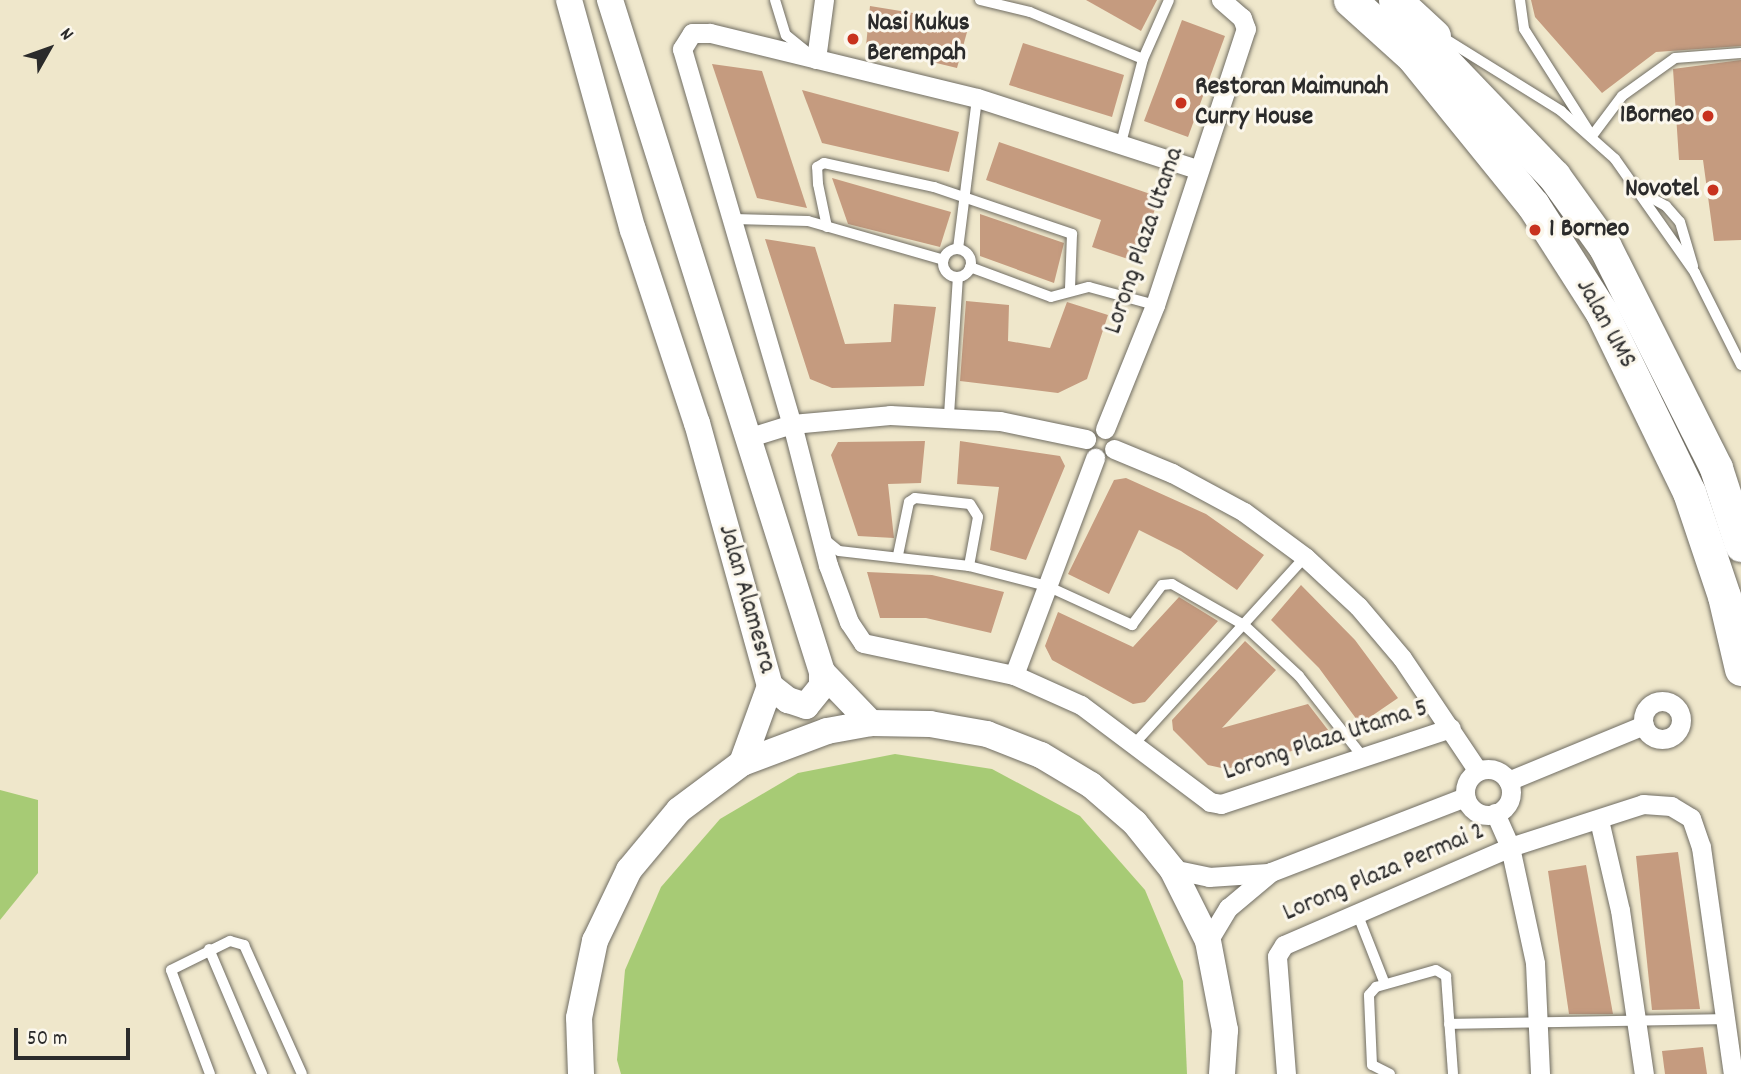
<!DOCTYPE html>
<style>
body{margin:0}
#map{position:relative;width:1741px;height:1074px;overflow:hidden;background:#efe7cb;font-family:Dekko,sans-serif}
div>[style]{position:absolute}
[style*='--x']{left:calc(var(--x)*1px);top:calc(var(--y)*1px);width:calc(var(--w)*1px);rotate:calc(var(--a)*1deg)}
.green>*{inset:0;background:#a7cb75}
.building>*{inset:0;background:#c59b7f}
.roads{filter:drop-shadow(0 0 2px #706d63) drop-shadow(0 0 2px #706d63)}
.lane>*{height:10px;margin:-5px;padding:0 5px;transform-origin:5px;border-radius:5px;background:#fff}
.lane>.ring{margin:-5px;padding:0;box-sizing:content-box;background:none;border:10px solid #fff;border-radius:50%}
.street>*{height:19px;margin:-9.5px;padding:0 9.5px;transform-origin:9.5px;border-radius:9.5px;background:#fff}
.street>.ring{margin:-9.5px;padding:0;box-sizing:content-box;background:none;border:19px solid #fff;border-radius:50%}
.secondary>*{height:26px;margin:-13px;padding:0 13px;transform-origin:13px;border-radius:13px;background:#fff}
.highway>*{height:33px;margin:-16.5px;padding:0 16.5px;transform-origin:16.5px;border-radius:16.5px;background:#fff}
.dots>*{width:19px;height:19px;translate:-50% -50%;box-sizing:border-box;border:4px solid #fbf7ec;border-radius:50%}
span{translate:-50% -50%;white-space:nowrap;text-align:center;line-height:1.15;-webkit-text-stroke:6px #fbf7ec;paint-order:stroke}
.poi-label{font-size:26px;color:#2b2b2b;font-weight:700}
.left{translate:0 -50%;text-align:left}
.right{translate:-100% -50%;text-align:right}
.street-label{font-size:26px;color:#2b2b2b}
.north{position:absolute;left:14px;top:14px;width:70px;height:70px;-webkit-text-stroke:5px #fbf7ec;paint-order:stroke;rotate:50deg;font-size:19px;font-weight:700;line-height:28px;text-align:center;color:#2b2b2b}
.north::after{content:'';display:block;margin:auto;width:24px;height:32px;background:#2b2b2b;clip-path:polygon(50% 0,100% 100%,50% 72%,0 100%)}
.scale{position:absolute;left:14px;top:1028px;width:116px;height:32px;box-sizing:border-box;border:4px solid #2b2b2b;border-top:0;padding-left:9px;font-size:21px;line-height:24px;white-space:nowrap;color:#2b2b2b;-webkit-text-stroke:5px #fbf7ec;paint-order:stroke}
</style>
<div id="map">
<div class="green">
<div style="clip-path:polygon(895px 754px,992px 769px,1080px 816px,1145px 890px,1183px 981px,1187px 1074px,621px 1074px,617px 1060px,625px 970px,661px 887px,720px 819px,798px 773px)"></div>
<div style="clip-path:polygon(0 790px,38px 800px,38px 873px,0 920px)"></div>
</div>
<div class="building">
<div style="clip-path:polygon(1086px 0,1157px 0,1141px 31px)"></div>
<div style="clip-path:polygon(1531px 0,1741px 0,1741px 46px,1656px 52px,1602px 93px,1535px 17px)"></div>
<div style="clip-path:polygon(870px 6px,919px 14px,967px 32px,957px 68px,866px 46px)"></div>
<div style="clip-path:polygon(1182px 20px,1225px 36px,1188px 137px,1144px 121px)"></div>
<div style="clip-path:polygon(1023px 43px,1124px 75px,1112px 117px,1009px 85px)"></div>
<div style="clip-path:polygon(1741px 60px,1741px 240px,1714px 241px,1703px 160px,1679px 160px,1673px 69px)"></div>
<div style="clip-path:polygon(712px 64px,762px 71px,807px 208px,757px 198px)"></div>
<div style="clip-path:polygon(802px 90px,959px 132px,949px 172px,822px 143px)"></div>
<div style="clip-path:polygon(999px 142px,1159px 197px,1137px 262px,1092px 247px,1101px 220px,986px 180px)"></div>
<div style="clip-path:polygon(832px 178px,951px 212px,940px 247px,848px 224px)"></div>
<div style="clip-path:polygon(980px 214px,1064px 243px,1054px 283px,980px 256px)"></div>
<div style="clip-path:polygon(765px 239px,815px 247px,845px 344px,891px 342px,894px 304px,936px 307px,924px 386px,832px 388px,810px 379px)"></div>
<div style="clip-path:polygon(966px 301px,1009px 305px,1008px 341px,1050px 348px,1067px 302px,1108px 315px,1087px 379px,1058px 393px,960px 381px)"></div>
<div style="clip-path:polygon(925px 441px,921px 483px,888px 484px,894px 538px,858px 536px,831px 455px,838px 442px)"></div>
<div style="clip-path:polygon(960px 441px,1060px 456px,1065px 466px,1026px 560px,990px 550px,999px 487px,957px 484px)"></div>
<div style="clip-path:polygon(1126px 478px,1206px 514px,1264px 555px,1237px 590px,1181px 551px,1139px 530px,1109px 594px,1068px 574px,1114px 480px)"></div>
<div style="clip-path:polygon(867px 572px,932px 575px,1004px 592px,991px 633px,926px 618px,880px 618px)"></div>
<div style="clip-path:polygon(1301px 585px,1355px 640px,1398px 698px,1360px 724px,1319px 668px,1271px 620px)"></div>
<div style="clip-path:polygon(1179px 597px,1218px 621px,1145px 702px,1133px 704px,1052px 660px,1045px 646px,1058px 612px,1133px 647px)"></div>
<div style="clip-path:polygon(1245px 641px,1276px 670px,1222px 728px,1308px 704px,1335px 739px,1226px 769px,1208px 765px,1173px 730px,1172px 720px)"></div>
<div style="clip-path:polygon(1678px 852px,1700px 1009px,1652px 1010px,1636px 856px)"></div>
<div style="clip-path:polygon(1586px 865px,1613px 1014px,1569px 1014px,1548px 871px)"></div>
<div style="clip-path:polygon(1703px 1047px,1707px 1074px,1665px 1074px,1662px 1051px)"></div>
</div>
<div class="roads">
<div class="lane">
<div style="--x:775;--y:0;--w:37;--a:73"></div>
<div style="--x:786;--y:35;--w:27;--a:39"></div>
<div style="--x:980;--y:0;--w:51;--a:13.5"></div>
<div style="--x:1030;--y:12;--w:122;--a:22.6"></div>
<div style="--x:1520;--y:0;--w:29;--a:82"></div>
<div style="--x:1524;--y:29;--w:120;--a:57.6"></div>
<div style="--x:1439;--y:35;--w:144;--a:31.9"></div>
<div style="--x:1561;--y:111;--w:72;--a:41.6"></div>
<div style="--x:1615;--y:159;--w:139;--a:54.9"></div>
<div style="--x:1695;--y:273;--w:103;--a:63.4"></div>
<div style="--x:1592;--y:136;--w:50;--a:-53.1"></div>
<div style="--x:1622;--y:96;--w:65;--a:-35.6"></div>
<div style="--x:1675;--y:58;--w:66;--a:-4.3"></div>
<div style="--x:1121;--y:143;--w:87;--a:-75.3"></div>
<div style="--x:1143;--y:59;--w:64;--a:-66.2"></div>
<div style="--x:1646;--y:195;--w:23;--a:29"></div>
<div style="--x:1666;--y:206;--w:21;--a:49"></div>
<div style="--x:1680;--y:222;--w:46;--a:73.5"></div>
<div style="--x:734;--y:219;--w:74;--a:1.5"></div>
<div style="--x:808;--y:221;--w:141;--a:16"></div>
<div style="--x:827;--y:227;--w:44;--a:-101.8"></div>
<div style="--x:818;--y:184;--w:17;--a:-93"></div>
<div style="--x:817;--y:167;--w:8;--a:-30"></div>
<div style="--x:824;--y:163;--w:113;--a:12.3"></div>
<div style="--x:934;--y:187;--w:146;--a:18.8"></div>
<div style="--x:1072;--y:234;--w:55;--a:92.1"></div>
<div style="--x:958;--y:249;--w:152;--a:-82.8"></div>
<div class="ring" style="left:943px;top:249px;width:18px;height:18px"></div>
<div style="--x:970;--y:267;--w:86;--a:20.3"></div>
<div style="--x:1051;--y:297;--w:39;--a:-15"></div>
<div style="--x:1089;--y:287;--w:68;--a:15.3"></div>
<div style="--x:949;--y:415;--w:138;--a:-86.3"></div>
<div style="--x:824;--y:539;--w:19;--a:39"></div>
<div style="--x:839;--y:551;--w:131;--a:6.6"></div>
<div style="--x:969;--y:566;--w:81;--a:14.4"></div>
<div style="--x:1047;--y:586;--w:94;--a:24.6"></div>
<div style="--x:1132;--y:625;--w:50;--a:-53.1"></div>
<div style="--x:1162;--y:585;--w:10;--a:-6"></div>
<div style="--x:1172;--y:584;--w:83;--a:29.7"></div>
<div style="--x:1244;--y:625;--w:75;--a:42.8"></div>
<div style="--x:1299;--y:676;--w:103;--a:51.7"></div>
<div style="--x:898;--y:555;--w:54;--a:-78.3"></div>
<div style="--x:909;--y:502;--w:7;--a:-34"></div>
<div style="--x:915;--y:498;--w:55;--a:6.2"></div>
<div style="--x:970;--y:504;--w:15;--a:58"></div>
<div style="--x:978;--y:517;--w:50;--a:100.4"></div>
<div style="--x:1136;--y:742;--w:251;--a:-47.6"></div>
<div style="--x:1357;--y:913;--w:76;--a:68.5"></div>
<div style="--x:209;--y:949;--w:136;--a:67"></div>
<div style="--x:1449;--y:1024;--w:277;--a:-1"></div>
<div style="--x:210;--y:1074;--w:111;--a:-110.6"></div>
<div style="--x:171;--y:970;--w:66;--a:-26.2"></div>
<div style="--x:230;--y:941;--w:15;--a:16"></div>
<div style="--x:244;--y:945;--w:141;--a:65.8"></div>
<div style="--x:1390;--y:1074;--w:20;--a:-153"></div>
<div style="--x:1372;--y:1065;--w:70;--a:-92.5"></div>
<div style="--x:1369;--y:995;--w:11;--a:-49"></div>
<div style="--x:1376;--y:987;--w:62;--a:-15.8"></div>
<div style="--x:1436;--y:970;--w:12;--a:31"></div>
<div style="--x:1446;--y:976;--w:98;--a:85.9"></div>
</div>
<div class="street">
<div style="--x:816;--y:59;--w:60;--a:-82.3"></div>
<div style="--x:1197;--y:169;--w:231;--a:-162.1"></div>
<div style="--x:977;--y:98;--w:275;--a:-166.3"></div>
<div style="--x:710;--y:33;--w:18;--a:180"></div>
<div style="--x:692;--y:33;--w:19;--a:122"></div>
<div style="--x:682;--y:49;--w:391;--a:73.7"></div>
<div style="--x:792;--y:424;--w:146;--a:75.7"></div>
<div style="--x:828;--y:565;--w:61;--a:69.8"></div>
<div style="--x:849;--y:622;--w:25;--a:56"></div>
<div style="--x:863;--y:643;--w:154;--a:12"></div>
<div style="--x:1014;--y:675;--w:73;--a:24.1"></div>
<div style="--x:1081;--y:705;--w:161;--a:36.9"></div>
<div style="--x:1210;--y:802;--w:11;--a:10"></div>
<div style="--x:1221;--y:804;--w:242;--a:-18.3"></div>
<div style="--x:1105;--y:429;--w:134;--a:-68"></div>
<div style="--x:1155;--y:305;--w:291;--a:-71.8"></div>
<div style="--x:1246;--y:29;--w:12;--a:-110"></div>
<div style="--x:1242;--y:18;--w:28;--a:-139"></div>
<div style="--x:747;--y:438;--w:47;--a:-17.3"></div>
<div style="--x:792;--y:424;--w:98;--a:-5.2"></div>
<div style="--x:890;--y:415;--w:110;--a:3.1"></div>
<div style="--x:1000;--y:421;--w:88;--a:11.8"></div>
<div style="--x:1114;--y:449;--w:63;--a:22.5"></div>
<div style="--x:1172;--y:473;--w:82;--a:28.4"></div>
<div style="--x:1244;--y:512;--w:76;--a:36.4"></div>
<div style="--x:1305;--y:557;--w:72;--a:42.8"></div>
<div style="--x:1358;--y:606;--w:68;--a:49.8"></div>
<div style="--x:1402;--y:658;--w:136;--a:56.1"></div>
<div style="--x:1014;--y:675;--w:232;--a:-69.5"></div>
<div class="ring" style="left:1643px;top:701px;width:19px;height:19px"></div>
<div class="ring" style="left:1465px;top:769px;width:27px;height:27px"></div>
<div style="--x:1508;--y:781;--w:147;--a:-22.4"></div>
<div style="--x:1495;--y:813;--w:37;--a:66"></div>
<div style="--x:1510;--y:847;--w:119;--a:77.8"></div>
<div style="--x:1535;--y:963;--w:111;--a:87.4"></div>
<div style="--x:1599;--y:820;--w:92;--a:76.9"></div>
<div style="--x:1620;--y:910;--w:166;--a:81.7"></div>
<div style="--x:1172;--y:869;--w:38;--a:12"></div>
<div style="--x:1209;--y:877;--w:59;--a:-3.9"></div>
<div style="--x:1208;--y:941;--w:39;--a:-59"></div>
<div style="--x:1228;--y:908;--w:56;--a:-39.9"></div>
<div style="--x:1271;--y:872;--w:208;--a:-21.1"></div>
<div style="--x:1286;--y:1074;--w:118;--a:-94.4"></div>
<div style="--x:1277;--y:956;--w:13;--a:-58"></div>
<div style="--x:1284;--y:945;--w:246;--a:-23.4"></div>
<div style="--x:1510;--y:847;--w:140;--a:-17.9"></div>
<div style="--x:1643;--y:804;--w:28;--a:4"></div>
<div style="--x:1671;--y:806;--w:23;--a:31"></div>
<div style="--x:1691;--y:818;--w:31;--a:71"></div>
<div style="--x:1701;--y:847;--w:229;--a:82"></div>
</div>
<div class="secondary">
<div style="--x:569;--y:0;--w:239;--a:74.5"></div>
<div style="--x:633;--y:230;--w:203;--a:71.7"></div>
<div style="--x:697;--y:423;--w:273;--a:74.5"></div>
<div style="--x:770;--y:686;--w:23;--a:38"></div>
<div style="--x:788;--y:700;--w:19;--a:18"></div>
<div style="--x:806;--y:706;--w:26;--a:-51"></div>
<div style="--x:822;--y:686;--w:14;--a:-90"></div>
<div style="--x:822;--y:672;--w:705;--a:-107.51"></div>
<div style="--x:822;--y:672;--w:71;--a:46.1"></div>
<div style="--x:742;--y:763;--w:82;--a:-70"></div>
<div style="--x:581;--y:1074;--w:56;--a:-92"></div>
<div style="--x:579;--y:1018;--w:79;--a:-78.3"></div>
<div style="--x:595;--y:941;--w:79;--a:-64.4"></div>
<div style="--x:629;--y:870;--w:78;--a:-50.2"></div>
<div style="--x:679;--y:810;--w:79;--a:-36.7"></div>
<div style="--x:742;--y:763;--w:91;--a:-20.6"></div>
<div style="--x:827;--y:731;--w:45;--a:-10.3"></div>
<div style="--x:871;--y:723;--w:59;--a:1"></div>
<div style="--x:930;--y:724;--w:58;--a:10"></div>
<div style="--x:987;--y:734;--w:58;--a:21.3"></div>
<div style="--x:1041;--y:755;--w:58;--a:31"></div>
<div style="--x:1091;--y:785;--w:58;--a:40.8"></div>
<div style="--x:1135;--y:823;--w:59;--a:51.2"></div>
<div style="--x:1172;--y:869;--w:80;--a:63.4"></div>
<div style="--x:1208;--y:941;--w:91;--a:79.2"></div>
<div style="--x:1225;--y:1030;--w:44;--a:93.9"></div>
</div>
<div class="highway">
<div style="--x:1350;--y:0;--w:85;--a:42.1"></div>
<div style="--x:1413;--y:57;--w:191;--a:51"></div>
<div style="--x:1533;--y:205;--w:128;--a:57.4"></div>
<div style="--x:1602;--y:313;--w:199;--a:64.1"></div>
<div style="--x:1689;--y:492;--w:110;--a:71.4"></div>
<div style="--x:1724;--y:596;--w:75;--a:76.9"></div>
<div style="--x:1395;--y:0;--w:53;--a:42.7"></div>
<div style="--x:1410;--y:26;--w:208;--a:46.2"></div>
<div style="--x:1554;--y:176;--w:87;--a:54.3"></div>
<div style="--x:1605;--y:247;--w:247;--a:63.3"></div>
<div style="--x:1716;--y:468;--w:81;--a:72"></div>
</div>
</div>
<div class="dots">
<div style="left:853px;top:39px;background:#c8321e"></div>
<div style="left:1181px;top:103px;background:#c8321e"></div>
<div style="left:1708px;top:116px;background:#c8321e"></div>
<div style="left:1713px;top:190px;background:#c8321e"></div>
<div style="left:1535px;top:230px;background:#c8321e"></div>
</div>
<div class="poi-label">
<span class="left" style="left:867px;top:39px">Nasi Kukus<br>Berempah</span>
<span class="left" style="left:1195px;top:103px">Restoran Maimunah<br>Curry House</span>
<span class="right" style="left:1694px;top:116px">1Borneo</span>
<span class="right" style="left:1699px;top:190px">Novotel</span>
<span class="left" style="left:1549px;top:230px">1 Borneo</span>
</div>
<div class="street-label">
<span style="left:1145px;top:241px;rotate:-71deg">Lorong Plaza Utama</span>
<span style="left:1605px;top:324px;rotate:61deg">Jalan UMS</span>
<span style="left:746px;top:599px;rotate:74deg">Jalan Alamesra</span>
<span style="left:1326px;top:741px;rotate:-18deg">Lorong Plaza Utama 5</span>
<span style="left:1384px;top:873px;rotate:-23deg">Lorong Plaza Permai 2</span>
</div>
<div class="north">N</div>
<div class="scale">50 m</div>
</div>
